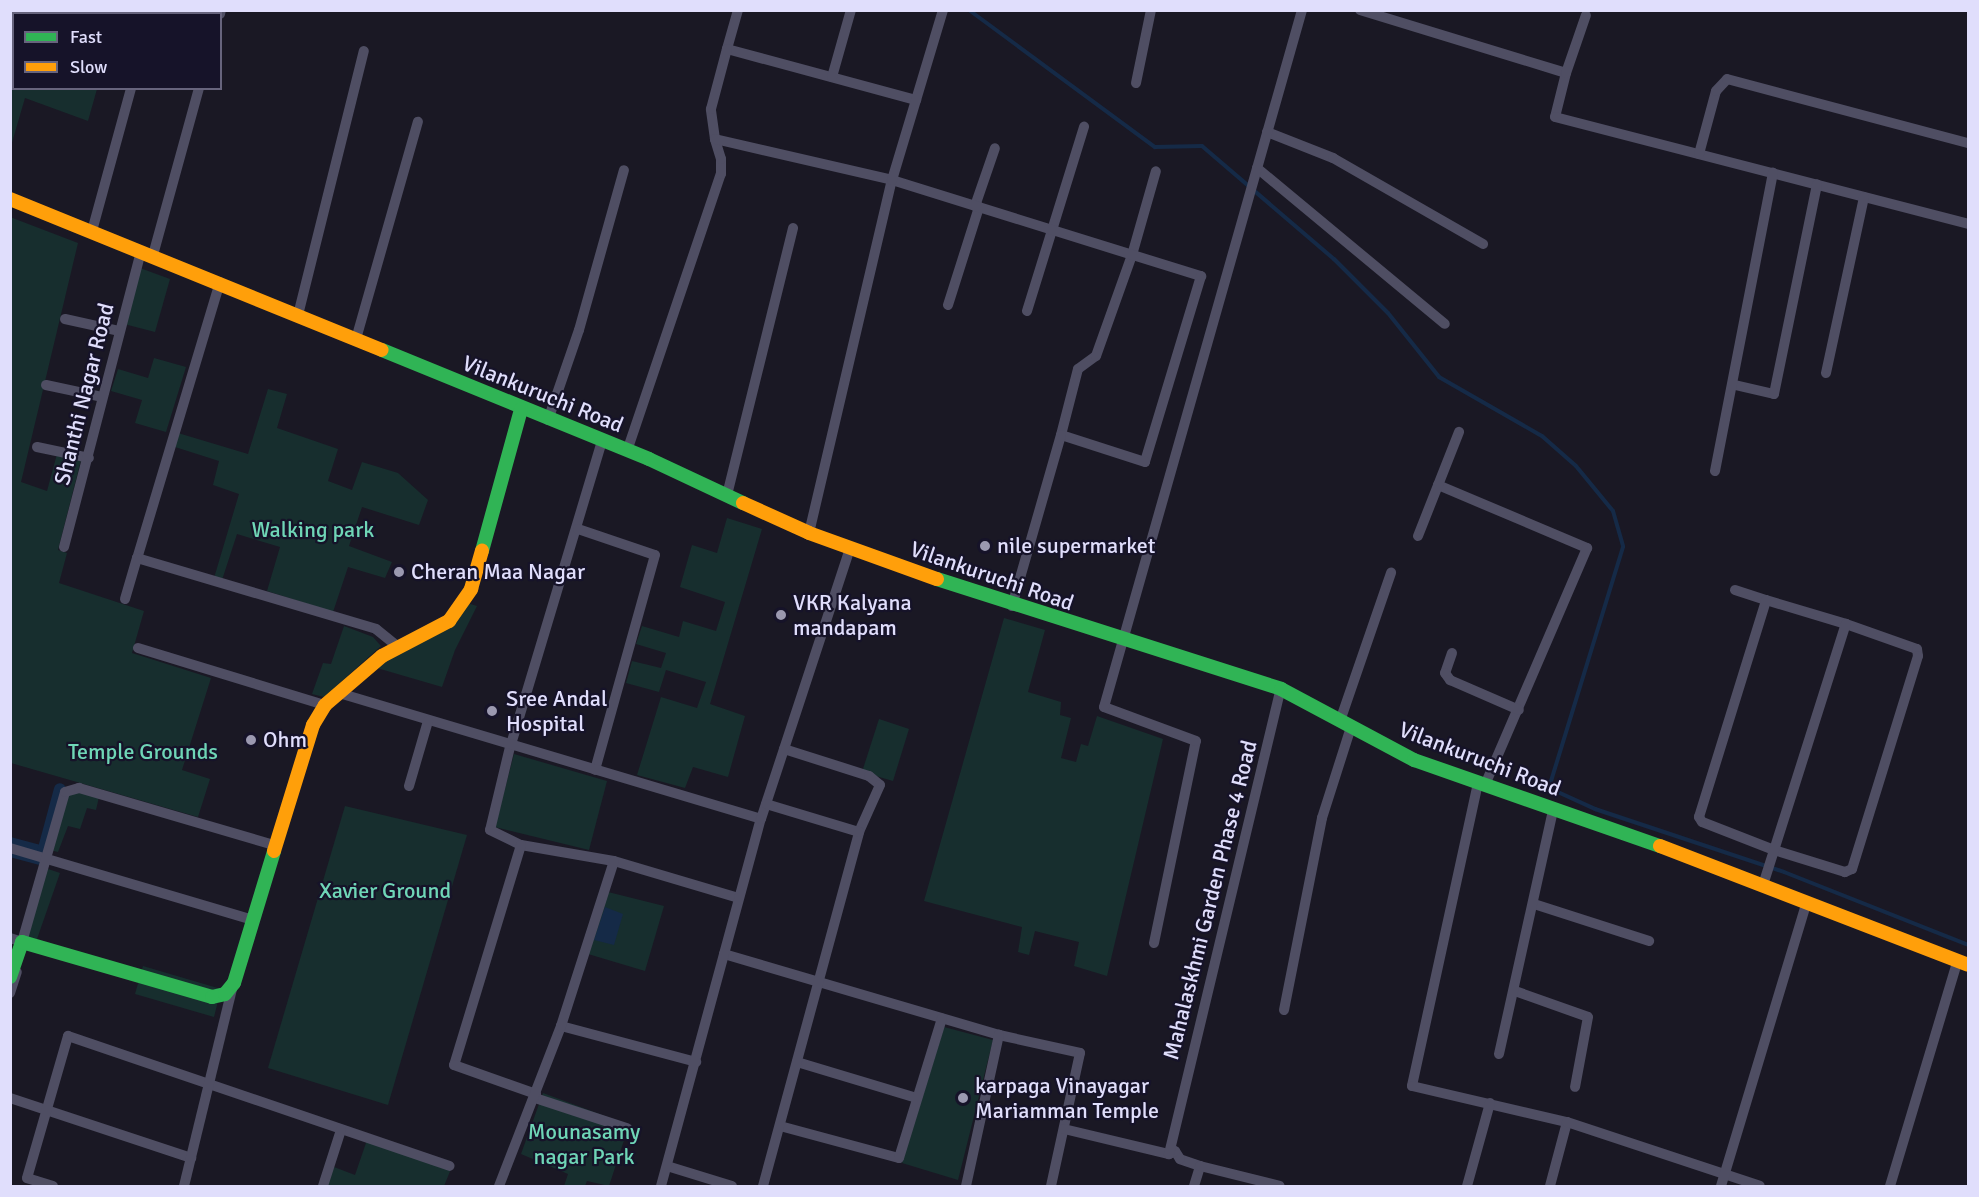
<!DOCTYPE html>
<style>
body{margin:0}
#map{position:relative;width:1979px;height:1197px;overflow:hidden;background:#1a1824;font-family:Signika,sans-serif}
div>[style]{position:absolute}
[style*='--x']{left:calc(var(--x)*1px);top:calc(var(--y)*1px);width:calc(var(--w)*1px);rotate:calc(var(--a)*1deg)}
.green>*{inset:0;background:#172e2e}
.water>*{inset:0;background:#152a47}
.stream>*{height:4px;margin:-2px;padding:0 2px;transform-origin:2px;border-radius:2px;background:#152a47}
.canal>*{height:12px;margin:-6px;padding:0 6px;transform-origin:6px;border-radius:6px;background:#152a47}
.street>*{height:10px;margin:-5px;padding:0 5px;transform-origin:5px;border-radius:5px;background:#4f4e63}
.fast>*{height:14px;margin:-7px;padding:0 7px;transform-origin:7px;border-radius:7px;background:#30b455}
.slow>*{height:14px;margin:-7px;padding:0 7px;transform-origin:7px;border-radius:7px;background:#ff9f0a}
.dots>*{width:16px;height:16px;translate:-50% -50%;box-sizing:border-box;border:3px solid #161329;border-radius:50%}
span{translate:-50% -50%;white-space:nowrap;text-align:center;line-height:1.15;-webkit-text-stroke:4.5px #161329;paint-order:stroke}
.street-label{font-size:22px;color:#e0defc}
.park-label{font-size:22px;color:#6fd6b7}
.poi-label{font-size:22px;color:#e0defc}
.left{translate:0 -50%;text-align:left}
.frame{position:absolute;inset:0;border:12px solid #e0defc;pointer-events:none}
.legend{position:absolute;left:12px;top:12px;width:210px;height:78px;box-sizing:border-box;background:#161329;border:2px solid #67647d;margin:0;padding:8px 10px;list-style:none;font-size:18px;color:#e0defc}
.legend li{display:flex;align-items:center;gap:12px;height:30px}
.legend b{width:30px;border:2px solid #67647d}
</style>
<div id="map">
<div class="green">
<div style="clip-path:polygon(11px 10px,117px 11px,14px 14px,14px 88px,97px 89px,88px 121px,25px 98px,11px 146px)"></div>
<div style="clip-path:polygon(10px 217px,78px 243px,21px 482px,47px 491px,57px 454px,81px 460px,58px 550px,67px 553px,59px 583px,144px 611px,132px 653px,211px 678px,182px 770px,210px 779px,198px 817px,11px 763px)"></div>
<div style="clip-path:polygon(140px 268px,170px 279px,155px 332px,124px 324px)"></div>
<div style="clip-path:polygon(154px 358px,186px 367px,166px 432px,135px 423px,142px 400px,111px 391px,118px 369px,148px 378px)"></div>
<div style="clip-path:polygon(268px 389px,287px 394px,277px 428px,338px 449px,328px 481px,352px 490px,362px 462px,398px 473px,428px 500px,419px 525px,362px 507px,349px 546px,392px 562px,385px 578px,348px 567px,333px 612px,267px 591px,280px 547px,237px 534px,222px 580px,214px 578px,239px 494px,213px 485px,219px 461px,175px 447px,178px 433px,248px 454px)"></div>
<div style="clip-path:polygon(727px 518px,762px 529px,710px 704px,745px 716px,728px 777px,693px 767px,685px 788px,637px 775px,661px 697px,697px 708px,706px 682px,666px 670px,659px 692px,626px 683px,632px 661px,661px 668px,666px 653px,636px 644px,642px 626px,679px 637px,683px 621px,716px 631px,725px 602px,680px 587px,692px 545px,717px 553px)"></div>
<div style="clip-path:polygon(467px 603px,477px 606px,455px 650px,442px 687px,377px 668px)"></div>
<div style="clip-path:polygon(1004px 618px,1045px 630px,1028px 692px,1061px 702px,1060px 715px,1071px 718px,1061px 758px,1076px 762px,1081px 744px,1088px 746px,1097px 716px,1163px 739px,1107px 976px,1074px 966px,1079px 942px,1035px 931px,1029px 955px,1018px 952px,1022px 927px,924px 901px)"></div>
<div style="clip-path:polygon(344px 626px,373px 637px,381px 646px,324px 697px,312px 694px,323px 663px,331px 664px)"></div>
<div style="clip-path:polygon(879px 719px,909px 729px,893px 781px,862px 772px)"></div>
<div style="clip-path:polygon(514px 754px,607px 781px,589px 850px,495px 827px)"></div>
<div style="clip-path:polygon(80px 790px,99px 797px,96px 810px,87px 808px,80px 829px,68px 826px,58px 852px,50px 850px,66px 794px)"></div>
<div style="clip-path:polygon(345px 806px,467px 835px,388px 1105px,268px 1068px)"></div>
<div style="clip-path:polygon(45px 868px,60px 873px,37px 939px,26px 937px)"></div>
<div style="clip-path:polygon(608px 892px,664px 906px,645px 971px,588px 954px)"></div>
<div style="clip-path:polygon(143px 966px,221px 989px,214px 1017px,135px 994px)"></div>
<div style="clip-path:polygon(944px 1027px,993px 1040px,958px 1180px,902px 1163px)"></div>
<div style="clip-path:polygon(543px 1093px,629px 1125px,609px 1186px,587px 1181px,585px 1186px,564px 1186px,568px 1174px,521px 1154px)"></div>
<div style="clip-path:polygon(367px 1140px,451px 1169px,444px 1186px,326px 1186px,334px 1167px,355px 1175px)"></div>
</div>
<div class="water">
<div style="clip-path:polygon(605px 907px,623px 914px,614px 945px,594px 940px)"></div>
</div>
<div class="stream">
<div style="--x:969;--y:10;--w:231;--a:36.4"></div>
<div style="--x:1155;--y:147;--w:47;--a:-1.2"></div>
<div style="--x:1202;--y:146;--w:174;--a:40.6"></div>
<div style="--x:1334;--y:259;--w:76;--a:45"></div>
<div style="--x:1388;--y:313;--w:82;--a:51.4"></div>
<div style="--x:1439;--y:377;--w:119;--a:29.8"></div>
<div style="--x:1542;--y:436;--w:45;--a:41.4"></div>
<div style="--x:1576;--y:466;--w:58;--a:50.6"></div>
<div style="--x:1613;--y:511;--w:37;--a:74"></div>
<div style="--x:1623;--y:547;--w:252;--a:107.1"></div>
<div style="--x:1549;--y:788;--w:51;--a:24.5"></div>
<div style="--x:1595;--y:809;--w:199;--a:18.4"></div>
<div style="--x:1784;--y:872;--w:198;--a:21.6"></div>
<div style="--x:10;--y:855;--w:31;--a:15"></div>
</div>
<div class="canal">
<div style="--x:10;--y:843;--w:34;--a:15"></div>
<div style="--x:43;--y:852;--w:65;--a:-74.9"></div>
</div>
<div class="street">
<div style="--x:738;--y:10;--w:41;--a:105.8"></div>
<div style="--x:727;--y:49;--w:196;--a:15.1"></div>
<div style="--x:1360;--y:10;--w:215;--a:17"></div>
<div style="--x:1566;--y:73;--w:45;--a:104"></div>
<div style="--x:1555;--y:117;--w:427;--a:14.5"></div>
<div style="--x:152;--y:14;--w:4;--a:-76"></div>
<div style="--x:220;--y:14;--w:4;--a:-76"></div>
<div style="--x:1566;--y:73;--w:61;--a:-71"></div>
<div style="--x:832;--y:77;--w:70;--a:-74.2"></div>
<div style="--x:1136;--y:83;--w:75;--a:-78.4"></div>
<div style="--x:1267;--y:132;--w:71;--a:21.5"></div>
<div style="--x:1333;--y:158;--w:173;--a:29.8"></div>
<div style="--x:715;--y:139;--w:30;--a:-98"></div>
<div style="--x:711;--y:109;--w:62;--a:-75.1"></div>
<div style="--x:1699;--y:154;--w:65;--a:-74.9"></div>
<div style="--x:1716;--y:91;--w:16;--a:-47"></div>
<div style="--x:1727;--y:79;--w:249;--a:14.9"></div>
<div style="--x:1257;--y:168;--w:244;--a:39.7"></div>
<div style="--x:975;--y:206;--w:61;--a:-71"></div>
<div style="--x:92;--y:231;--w:148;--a:-74.7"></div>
<div style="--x:153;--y:255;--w:173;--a:-74.6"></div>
<div style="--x:220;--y:282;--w:288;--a:106.7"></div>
<div style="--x:137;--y:558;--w:249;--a:16.5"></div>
<div style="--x:376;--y:629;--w:27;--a:39"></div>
<div style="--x:948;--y:305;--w:103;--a:-72.4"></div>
<div style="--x:1027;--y:311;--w:193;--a:-72.8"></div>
<div style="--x:298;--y:315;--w:272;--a:-76"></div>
<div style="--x:65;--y:319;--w:55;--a:12.5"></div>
<div style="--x:356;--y:339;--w:226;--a:-74.1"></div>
<div style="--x:1826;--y:373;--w:180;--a:-77.8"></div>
<div style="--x:46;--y:385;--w:57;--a:12.1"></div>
<div style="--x:1735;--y:385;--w:40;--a:13"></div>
<div style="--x:1774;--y:394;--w:214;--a:-78.4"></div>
<div style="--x:548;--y:420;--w:95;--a:-71"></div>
<div style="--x:579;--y:330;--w:166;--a:-74.3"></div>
<div style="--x:1061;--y:435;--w:68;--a:-75.6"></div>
<div style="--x:1078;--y:369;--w:22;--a:-36"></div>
<div style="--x:1096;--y:356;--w:107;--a:-70.4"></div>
<div style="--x:1132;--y:255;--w:87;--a:-74.1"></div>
<div style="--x:602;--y:441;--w:320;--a:106.7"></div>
<div style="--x:510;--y:747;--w:85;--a:103.5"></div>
<div style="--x:490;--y:830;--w:34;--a:26"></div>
<div style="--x:521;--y:845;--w:94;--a:9.8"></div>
<div style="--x:614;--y:861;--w:130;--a:16.5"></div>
<div style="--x:37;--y:447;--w:53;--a:11.9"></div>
<div style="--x:627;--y:451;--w:293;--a:-71.3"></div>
<div style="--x:721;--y:174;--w:15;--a:-90"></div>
<div style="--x:721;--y:159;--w:21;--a:-107"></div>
<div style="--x:715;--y:139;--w:182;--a:13"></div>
<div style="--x:892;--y:180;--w:324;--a:17.3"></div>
<div style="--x:1201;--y:276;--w:194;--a:106.8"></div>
<div style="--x:1145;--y:462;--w:88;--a:-162.2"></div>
<div style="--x:1061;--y:435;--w:178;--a:106"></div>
<div style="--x:1715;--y:471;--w:304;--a:-79"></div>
<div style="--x:1438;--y:485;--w:162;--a:22.9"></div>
<div style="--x:1587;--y:548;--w:258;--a:113.3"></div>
<div style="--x:727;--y:495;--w:275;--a:-76.1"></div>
<div style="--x:578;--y:529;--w:81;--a:18.7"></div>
<div style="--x:655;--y:555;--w:223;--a:105.6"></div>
<div style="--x:809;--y:533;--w:363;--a:-76.8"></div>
<div style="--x:892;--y:180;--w:177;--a:-73.3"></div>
<div style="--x:1418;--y:536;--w:112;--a:-68.5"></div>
<div style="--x:64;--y:547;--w:306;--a:-75.4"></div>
<div style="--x:1735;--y:590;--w:33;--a:18"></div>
<div style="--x:1766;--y:600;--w:84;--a:16.7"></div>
<div style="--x:1846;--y:624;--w:75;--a:19.4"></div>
<div style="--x:1917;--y:649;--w:7;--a:82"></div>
<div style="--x:1918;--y:656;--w:223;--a:107.2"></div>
<div style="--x:1852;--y:869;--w:8;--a:157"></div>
<div style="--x:1845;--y:872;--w:74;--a:-162.8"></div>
<div style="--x:1774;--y:850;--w:77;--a:-158.7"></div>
<div style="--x:1702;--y:822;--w:6;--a:-121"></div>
<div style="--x:1699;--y:817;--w:227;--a:-72.8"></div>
<div style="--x:125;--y:599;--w:43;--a:-73.7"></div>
<div style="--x:138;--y:648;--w:195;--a:17"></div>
<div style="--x:1452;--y:653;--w:21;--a:109"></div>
<div style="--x:1445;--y:673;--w:9;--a:54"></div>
<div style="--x:1450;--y:680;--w:75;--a:23.5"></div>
<div style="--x:339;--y:693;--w:440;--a:16.6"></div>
<div style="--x:1340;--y:721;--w:157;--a:-71"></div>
<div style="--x:784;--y:749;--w:89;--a:17.6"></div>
<div style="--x:869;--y:776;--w:14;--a:39"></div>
<div style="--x:880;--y:785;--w:51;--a:114.1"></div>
<div style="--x:1478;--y:783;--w:310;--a:102.3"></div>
<div style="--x:1412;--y:1086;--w:159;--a:13.1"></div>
<div style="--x:1567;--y:1122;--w:66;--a:104.9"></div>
<div style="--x:409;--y:786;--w:68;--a:-73.7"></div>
<div style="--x:521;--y:845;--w:230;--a:106.9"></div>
<div style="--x:454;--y:1065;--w:87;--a:19.5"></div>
<div style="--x:10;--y:848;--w:253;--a:16.5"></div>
<div style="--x:1763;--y:885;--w:274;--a:-72.4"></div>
<div style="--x:1534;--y:904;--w:121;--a:17.8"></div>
<div style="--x:10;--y:938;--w:13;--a:18"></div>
<div style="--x:22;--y:942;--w:156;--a:-74"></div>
<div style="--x:65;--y:792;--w:15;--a:-16"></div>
<div style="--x:79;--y:788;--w:203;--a:16.3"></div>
<div style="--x:1154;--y:943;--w:206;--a:-78.3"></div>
<div style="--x:1196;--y:741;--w:98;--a:-159.7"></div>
<div style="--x:1104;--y:707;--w:725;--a:-74.14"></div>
<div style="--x:724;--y:954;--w:287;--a:16.4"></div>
<div style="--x:999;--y:1035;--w:83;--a:12.5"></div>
<div style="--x:1080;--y:1053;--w:136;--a:102.3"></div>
<div style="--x:1515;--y:991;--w:77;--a:19.6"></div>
<div style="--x:1588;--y:1017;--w:71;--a:100.5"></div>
<div style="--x:10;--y:993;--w:22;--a:-72"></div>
<div style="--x:1284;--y:1010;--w:196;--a:-78.8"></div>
<div style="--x:1322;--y:818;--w:96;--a:-72.3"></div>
<div style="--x:561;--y:1026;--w:140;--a:14.9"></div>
<div style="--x:1499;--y:1054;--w:249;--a:-77.5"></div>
<div style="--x:797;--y:1062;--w:125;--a:16.7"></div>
<div style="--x:10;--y:1098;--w:191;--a:18.3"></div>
<div style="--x:535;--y:1098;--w:97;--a:18.1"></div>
<div style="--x:1567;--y:1122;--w:203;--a:18.3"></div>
<div style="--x:780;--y:1126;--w:123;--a:15.1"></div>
<div style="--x:899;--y:1158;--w:146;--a:-72.9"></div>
<div style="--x:1064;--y:1129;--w:108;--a:13.4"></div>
<div style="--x:667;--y:1166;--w:68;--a:17.1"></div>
<div style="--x:1200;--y:1166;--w:21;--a:-161"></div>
<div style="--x:1180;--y:1159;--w:9;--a:-122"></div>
<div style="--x:1175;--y:1151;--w:7;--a:153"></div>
<div style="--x:1169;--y:1154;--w:478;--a:-76.5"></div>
<div style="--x:53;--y:1186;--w:27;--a:-163"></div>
<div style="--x:27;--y:1178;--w:148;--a:-73.9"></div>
<div style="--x:68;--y:1036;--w:403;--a:18.8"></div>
<div style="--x:184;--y:1186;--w:203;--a:-76.3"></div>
<div style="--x:323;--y:1186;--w:59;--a:-72.2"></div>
<div style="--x:499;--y:1186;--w:172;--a:-68.8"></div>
<div style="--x:561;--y:1026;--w:173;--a:-72.2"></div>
<div style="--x:661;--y:1186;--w:380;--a:-74.8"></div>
<div style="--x:761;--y:819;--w:284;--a:-71.8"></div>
<div style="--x:763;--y:1186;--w:367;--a:-74.8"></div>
<div style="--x:859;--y:832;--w:97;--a:-163.2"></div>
<div style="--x:966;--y:1186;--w:155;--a:-77.7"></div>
<div style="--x:1194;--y:1186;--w:21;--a:-73"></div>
<div style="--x:1200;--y:1166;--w:82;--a:14"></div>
<div style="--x:1467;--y:1186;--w:86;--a:-74.5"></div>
<div style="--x:1721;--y:1186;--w:295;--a:-73.2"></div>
<div style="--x:1890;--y:1186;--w:236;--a:-73.3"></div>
</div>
<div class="fast">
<div style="--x:382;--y:350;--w:288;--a:22.2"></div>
<div style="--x:649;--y:459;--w:104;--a:25.1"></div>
<div style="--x:482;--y:551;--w:147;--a:-74.6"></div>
<div style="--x:937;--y:579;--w:361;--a:17.7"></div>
<div style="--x:1281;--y:689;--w:151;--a:28.1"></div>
<div style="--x:1414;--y:760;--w:261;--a:19.3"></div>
<div style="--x:10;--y:977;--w:37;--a:-71"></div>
<div style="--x:22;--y:942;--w:198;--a:16.1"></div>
<div style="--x:212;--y:997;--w:13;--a:-13"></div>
<div style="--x:225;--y:994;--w:14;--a:-51"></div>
<div style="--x:234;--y:983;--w:138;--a:-73.1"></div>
</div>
<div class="slow">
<div style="--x:10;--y:199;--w:401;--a:22.1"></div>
<div style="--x:743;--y:503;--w:72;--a:24.4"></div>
<div style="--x:809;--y:533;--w:136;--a:19.8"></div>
<div style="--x:1660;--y:846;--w:330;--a:21.1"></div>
<div style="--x:274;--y:851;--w:132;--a:-72.8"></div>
<div style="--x:313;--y:725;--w:23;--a:-59"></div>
<div style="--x:325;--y:705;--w:75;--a:-40.7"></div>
<div style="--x:382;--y:656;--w:76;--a:-27.6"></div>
<div style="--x:449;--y:621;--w:39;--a:-55"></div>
<div style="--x:471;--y:589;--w:40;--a:-74"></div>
</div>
<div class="dots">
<div style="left:985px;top:546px;background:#9b99b0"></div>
<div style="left:399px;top:572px;background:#9b99b0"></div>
<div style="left:781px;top:615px;background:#9b99b0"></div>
<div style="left:492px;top:711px;background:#9b99b0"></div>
<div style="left:251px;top:740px;background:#9b99b0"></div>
<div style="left:963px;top:1098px;background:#9b99b0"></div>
</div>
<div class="street-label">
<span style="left:84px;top:394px;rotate:-76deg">Shanthi Nagar Road</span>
<span style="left:543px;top:394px;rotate:22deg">Vilankuruchi Road</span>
<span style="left:992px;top:576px;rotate:19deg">Vilankuruchi Road</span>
<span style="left:1480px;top:759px;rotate:21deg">Vilankuruchi Road</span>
<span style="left:1210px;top:900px;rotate:-76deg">Mahalaskhmi Garden Phase 4 Road</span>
</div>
<div class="park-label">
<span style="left:313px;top:530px">Walking park</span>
<span style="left:143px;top:752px">Temple Grounds</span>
<span style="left:385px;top:891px">Xavier Ground</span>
<span style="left:584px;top:1144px">Mounasamy<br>nagar Park</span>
</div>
<div class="poi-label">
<span class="left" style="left:997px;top:546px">nile supermarket</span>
<span class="left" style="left:411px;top:572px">Cheran Maa Nagar</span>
<span class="left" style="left:793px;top:615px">VKR Kalyana<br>mandapam</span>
<span class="left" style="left:506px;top:711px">Sree Andal<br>Hospital</span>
<span class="left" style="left:263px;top:740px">Ohm</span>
<span class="left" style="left:975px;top:1098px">karpaga Vinayagar<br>Mariamman Temple</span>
</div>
<div class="frame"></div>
<ul class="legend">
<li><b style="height:8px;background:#30b455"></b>Fast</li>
<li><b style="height:8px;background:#ff9f0a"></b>Slow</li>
</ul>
</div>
